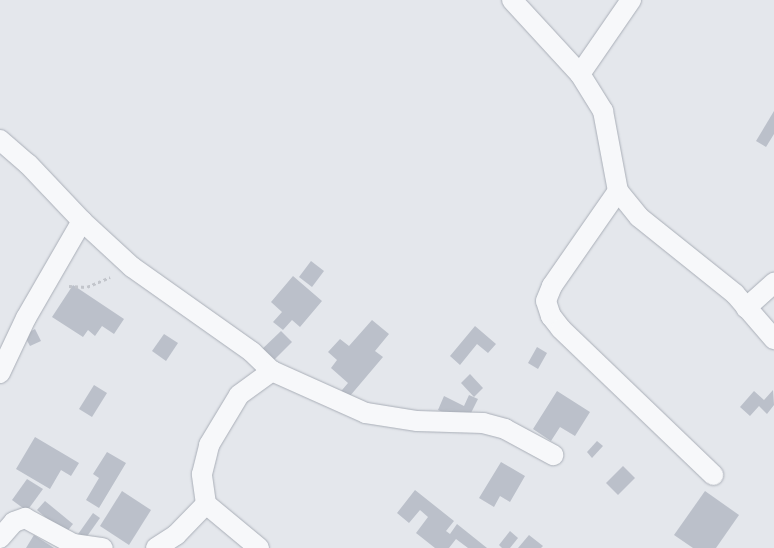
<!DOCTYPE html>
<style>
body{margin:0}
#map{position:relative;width:774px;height:548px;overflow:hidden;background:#e4e7ec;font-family:Signika,sans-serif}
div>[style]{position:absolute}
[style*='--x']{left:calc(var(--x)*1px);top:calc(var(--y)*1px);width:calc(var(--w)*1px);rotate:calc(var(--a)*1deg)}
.building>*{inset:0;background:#bbc0ca}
.path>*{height:2.5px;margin-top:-1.25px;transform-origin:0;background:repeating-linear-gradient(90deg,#c2c5cb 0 3px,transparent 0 6px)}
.roads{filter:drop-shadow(0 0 1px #a9aeb7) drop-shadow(0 0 1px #a9aeb7)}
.minor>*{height:20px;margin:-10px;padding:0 10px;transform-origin:10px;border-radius:10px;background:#f7f8fa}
span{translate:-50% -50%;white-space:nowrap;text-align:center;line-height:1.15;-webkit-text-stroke:3px #f4f6f9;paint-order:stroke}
</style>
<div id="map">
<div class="building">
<div style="clip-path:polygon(774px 111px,774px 134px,766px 147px,756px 141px)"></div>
<div style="clip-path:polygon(311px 261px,324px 271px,312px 287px,299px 277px)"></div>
<div style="clip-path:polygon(293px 276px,322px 301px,300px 327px,292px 320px,283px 330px,273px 322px,282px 312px,271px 302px)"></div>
<div style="clip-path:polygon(73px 285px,124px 319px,114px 334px,102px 326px,95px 336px,88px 330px,83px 337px,52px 317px)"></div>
<div style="clip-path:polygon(372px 320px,389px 334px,375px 351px,383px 357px,344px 403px,337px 396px,348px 383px,331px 368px,337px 360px,328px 352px,340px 339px,349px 346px)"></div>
<div style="clip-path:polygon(475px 326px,496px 344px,488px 353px,477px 344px,460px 365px,450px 356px)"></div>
<div style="clip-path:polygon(35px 329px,41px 341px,30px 346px,24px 335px)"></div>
<div style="clip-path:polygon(281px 331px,292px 342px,270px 364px,258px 353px)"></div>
<div style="clip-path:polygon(164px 334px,178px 343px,166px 361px,152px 351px)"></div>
<div style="clip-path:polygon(537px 347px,547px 353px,538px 369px,528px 363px)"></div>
<div style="clip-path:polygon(470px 374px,483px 388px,474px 397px,461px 383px)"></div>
<div style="clip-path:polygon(94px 385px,107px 393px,92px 417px,79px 409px)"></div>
<div style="clip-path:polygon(773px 390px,774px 405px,767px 414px,759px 406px,750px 416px,740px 407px,754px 391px,764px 400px)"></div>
<div style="clip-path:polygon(557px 391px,590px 412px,575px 436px,560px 427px,551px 441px,533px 429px)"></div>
<div style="clip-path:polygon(469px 395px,478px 399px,466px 423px,438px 410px,444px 396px,464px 406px)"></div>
<div style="clip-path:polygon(35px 437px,79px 463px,71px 476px,61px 470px,50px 489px,16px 469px)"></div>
<div style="clip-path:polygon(597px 441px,603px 446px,592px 458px,587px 452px)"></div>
<div style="clip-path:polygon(107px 452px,126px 463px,99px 508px,86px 500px,99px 478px,93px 474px)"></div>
<div style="clip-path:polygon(501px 462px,525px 476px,510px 502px,500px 496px,494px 507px,479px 498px)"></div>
<div style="clip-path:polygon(623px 466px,635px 478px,618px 495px,606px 483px)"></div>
<div style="clip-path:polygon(27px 479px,43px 489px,27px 511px,12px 500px)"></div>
<div style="clip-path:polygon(415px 490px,454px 521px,446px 531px,450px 534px,457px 524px,487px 548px,468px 548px,456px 539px,449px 548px,435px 548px,416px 533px,428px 517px,420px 510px,409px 523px,397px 513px)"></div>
<div style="clip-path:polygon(122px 491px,151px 510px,129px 545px,100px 526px)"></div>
<div style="clip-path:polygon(705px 491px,739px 515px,716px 548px,693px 548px,674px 535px)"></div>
<div style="clip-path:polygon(45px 501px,73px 524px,65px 534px,37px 510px)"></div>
<div style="clip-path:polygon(93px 513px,100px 518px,83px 542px,76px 537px)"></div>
<div style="clip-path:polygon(510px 531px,518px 538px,510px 548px,502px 548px,499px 545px)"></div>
<div style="clip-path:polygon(34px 535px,54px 548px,26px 548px)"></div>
<div style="clip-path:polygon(529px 535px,543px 546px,541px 548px,518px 548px)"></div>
</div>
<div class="path">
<div style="--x:69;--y:286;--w:18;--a:3"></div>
<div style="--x:87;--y:287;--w:25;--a:-23"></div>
</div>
<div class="roads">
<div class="minor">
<div style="--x:512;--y:0;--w:100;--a:47.4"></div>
<div style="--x:580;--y:74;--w:44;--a:58.1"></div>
<div style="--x:603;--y:111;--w:81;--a:79.4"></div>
<div style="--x:618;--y:191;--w:33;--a:51"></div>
<div style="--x:639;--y:217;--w:123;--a:38.7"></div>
<div style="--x:735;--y:294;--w:60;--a:49.1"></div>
<div style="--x:580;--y:74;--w:90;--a:-55.4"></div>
<div style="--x:0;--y:140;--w:37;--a:41"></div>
<div style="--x:28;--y:164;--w:79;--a:46.5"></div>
<div style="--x:82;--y:221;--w:68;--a:42.6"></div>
<div style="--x:132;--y:267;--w:147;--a:35.3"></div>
<div style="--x:252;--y:352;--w:28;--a:44"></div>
<div style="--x:272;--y:371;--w:103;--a:24.1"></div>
<div style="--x:366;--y:413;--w:52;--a:8.9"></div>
<div style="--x:417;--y:421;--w:66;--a:1.7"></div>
<div style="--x:483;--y:423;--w:23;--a:15"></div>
<div style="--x:505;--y:429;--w:55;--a:28.4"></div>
<div style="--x:618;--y:191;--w:116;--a:124.8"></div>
<div style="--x:552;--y:286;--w:16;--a:112"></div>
<div style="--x:546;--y:301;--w:16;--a:72"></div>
<div style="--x:551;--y:316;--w:16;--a:52"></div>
<div style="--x:561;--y:329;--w:211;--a:43.8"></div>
<div style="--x:746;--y:308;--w:38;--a:-42"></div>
<div style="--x:0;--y:373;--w:61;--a:-64.7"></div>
<div style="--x:26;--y:318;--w:112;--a:-60"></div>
<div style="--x:0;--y:538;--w:21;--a:-49"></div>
<div style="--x:14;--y:522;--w:12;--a:-20"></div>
<div style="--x:25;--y:518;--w:55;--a:28.4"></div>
<div style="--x:73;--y:544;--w:30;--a:8"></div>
<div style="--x:156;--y:548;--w:24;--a:-33"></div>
<div style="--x:176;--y:535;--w:43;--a:-45.9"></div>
<div style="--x:259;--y:548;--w:69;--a:-140.3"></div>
<div style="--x:206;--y:504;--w:30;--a:-98"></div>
<div style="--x:202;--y:474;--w:30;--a:-76"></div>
<div style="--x:209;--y:445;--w:58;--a:-59"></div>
<div style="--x:239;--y:395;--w:41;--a:-36"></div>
</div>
</div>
</div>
